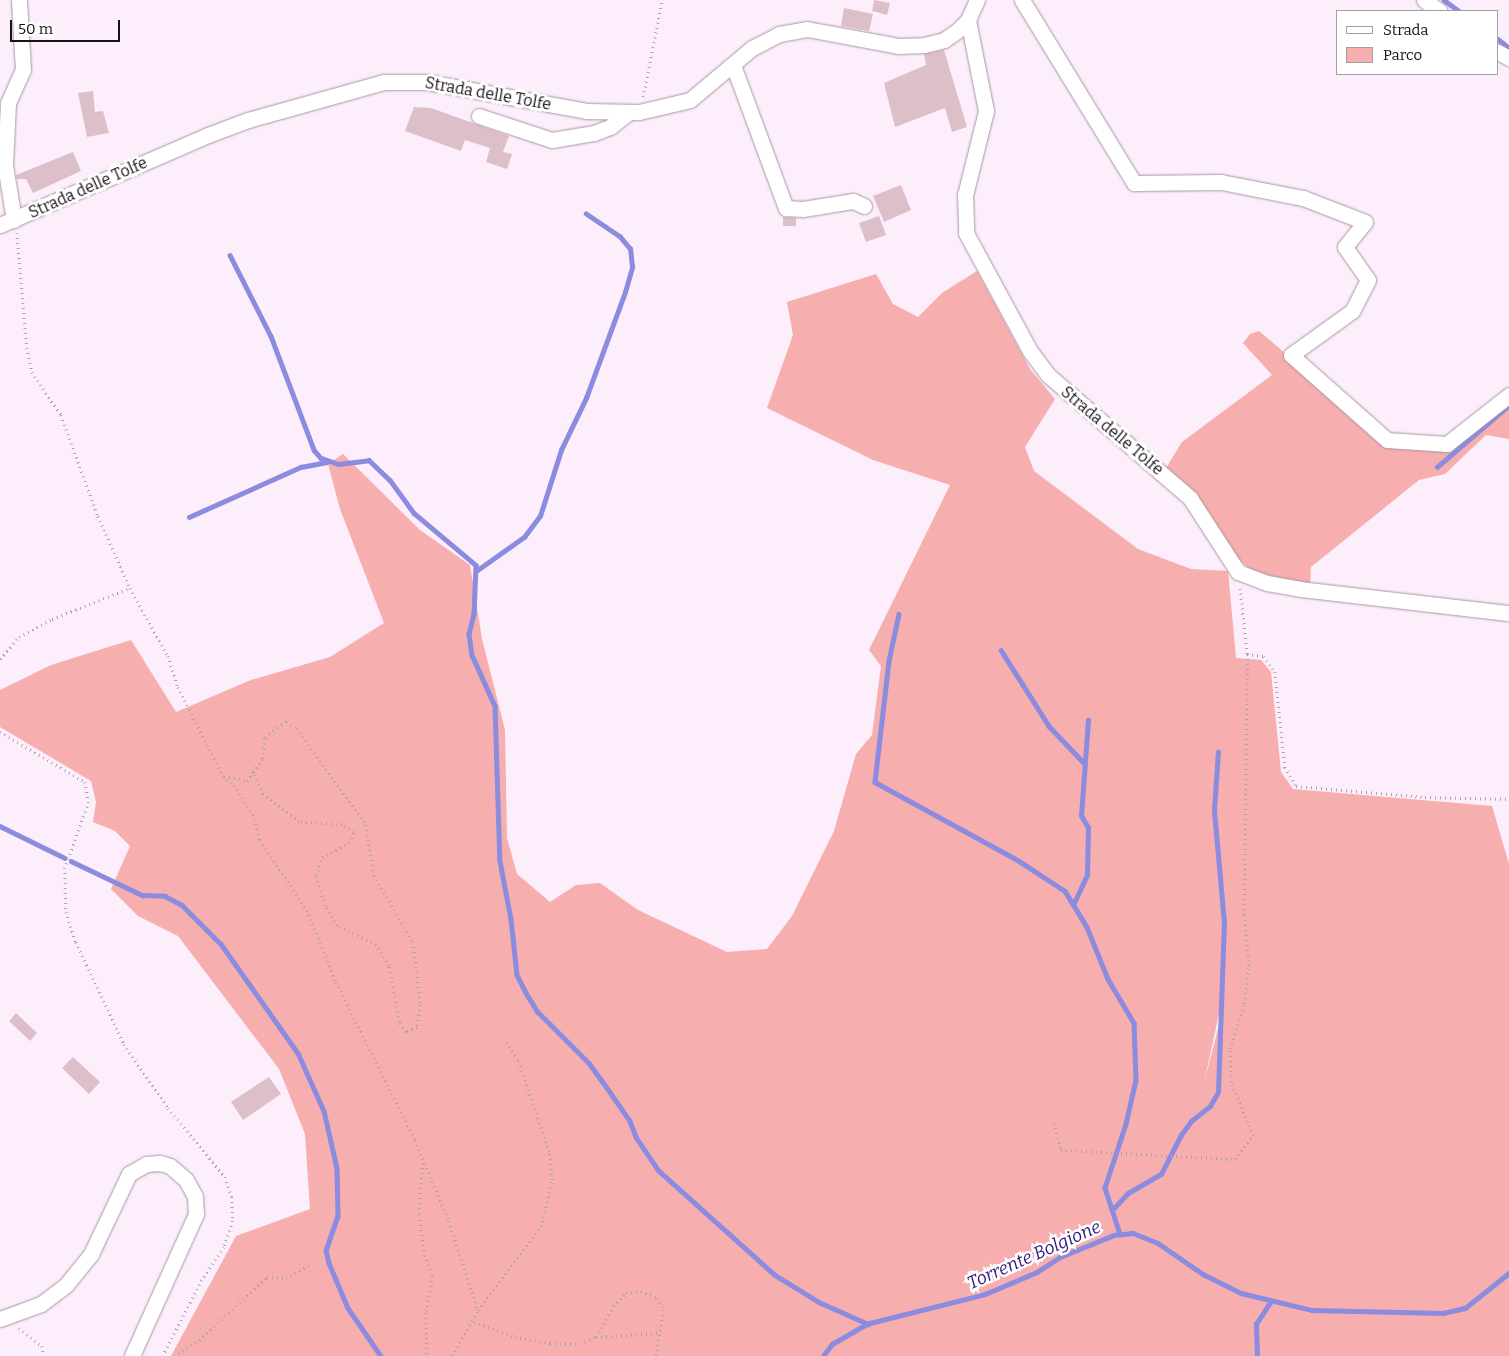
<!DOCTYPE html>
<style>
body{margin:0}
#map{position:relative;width:1509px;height:1356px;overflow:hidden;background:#fceefa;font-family:Bitter,serif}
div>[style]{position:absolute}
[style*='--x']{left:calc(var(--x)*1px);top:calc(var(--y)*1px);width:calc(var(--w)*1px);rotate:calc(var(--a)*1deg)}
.green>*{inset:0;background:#f6aeae}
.stream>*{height:4.5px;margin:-2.25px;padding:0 2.25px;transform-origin:2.25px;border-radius:2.25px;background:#8b8bdf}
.building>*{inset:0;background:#ddbfca}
.path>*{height:2.5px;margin-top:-1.25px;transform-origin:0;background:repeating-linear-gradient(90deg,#ada1ab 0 1px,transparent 0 5px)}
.roads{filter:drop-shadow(0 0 1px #aa95a7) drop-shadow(0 0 1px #aa95a7)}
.minor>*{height:15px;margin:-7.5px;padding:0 7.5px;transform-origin:7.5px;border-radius:7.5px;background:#fff}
span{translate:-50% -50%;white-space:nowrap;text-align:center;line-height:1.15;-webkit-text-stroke:5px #fff;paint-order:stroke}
.street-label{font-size:16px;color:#181117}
.water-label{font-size:18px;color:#2d1a7c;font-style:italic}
.legend{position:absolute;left:1336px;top:10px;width:162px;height:65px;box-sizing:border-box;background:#fff;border:1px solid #a3a0a2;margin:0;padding:6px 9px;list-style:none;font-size:15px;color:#181117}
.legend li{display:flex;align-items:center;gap:10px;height:25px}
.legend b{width:25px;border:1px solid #a3a0a2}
.scale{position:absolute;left:10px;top:20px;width:110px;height:22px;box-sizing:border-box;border:2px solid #181117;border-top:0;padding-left:6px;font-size:15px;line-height:18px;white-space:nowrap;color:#181117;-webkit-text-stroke:4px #fff;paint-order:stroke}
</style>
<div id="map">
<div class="green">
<div style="clip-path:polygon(evenodd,977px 271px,1030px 369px,1055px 399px,1025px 447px,1034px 471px,1138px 549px,1191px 569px,1228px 571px,1236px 658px,1261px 660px,1271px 672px,1281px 772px,1293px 789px,1492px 806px,1509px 864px,1509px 1356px,171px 1356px,236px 1236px,310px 1209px,305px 1134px,279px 1069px,178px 936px,138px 916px,111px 889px,130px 846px,115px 831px,93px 822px,96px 802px,91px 781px,0 727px,0 690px,51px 665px,131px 640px,176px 712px,251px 680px,330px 657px,384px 623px,340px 509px,328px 464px,343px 454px,420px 530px,470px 565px,482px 639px,505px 730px,507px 838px,517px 874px,550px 902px,576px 885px,600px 883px,638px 910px,727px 952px,767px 949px,792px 916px,834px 831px,856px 754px,872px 735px,881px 666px,869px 650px,950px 485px,873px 460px,767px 408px,793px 335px,787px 302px,876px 274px,893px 304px,918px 317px,942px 293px,977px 271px,1220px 1000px,1221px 1017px,1204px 1083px,1220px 1009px,1220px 1000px)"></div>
<div style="clip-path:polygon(1259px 331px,1387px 440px,1447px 444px,1509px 395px,1509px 439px,1486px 435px,1445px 474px,1419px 480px,1311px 567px,1310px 586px,1252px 571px,1236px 557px,1188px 486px,1166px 468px,1182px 442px,1272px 375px,1243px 343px,1250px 334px)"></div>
</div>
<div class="stream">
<div style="--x:1444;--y:0;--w:19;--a:36"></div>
<div style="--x:1498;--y:39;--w:14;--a:39"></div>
<div style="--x:230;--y:255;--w:91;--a:63.2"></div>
<div style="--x:271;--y:336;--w:122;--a:69.3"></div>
<div style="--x:314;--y:450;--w:11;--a:49"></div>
<div style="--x:321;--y:458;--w:18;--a:19"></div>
<div style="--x:338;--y:464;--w:31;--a:-7"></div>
<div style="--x:369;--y:460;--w:29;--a:44"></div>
<div style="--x:390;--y:480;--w:41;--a:54"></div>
<div style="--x:414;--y:513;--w:81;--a:40"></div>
<div style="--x:476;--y:565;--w:49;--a:92.3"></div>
<div style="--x:474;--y:614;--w:21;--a:104"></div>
<div style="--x:469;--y:634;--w:21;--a:82"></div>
<div style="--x:472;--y:655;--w:56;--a:65.7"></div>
<div style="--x:495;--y:706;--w:155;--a:88.2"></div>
<div style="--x:500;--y:861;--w:59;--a:79.3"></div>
<div style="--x:511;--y:919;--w:56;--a:83.9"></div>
<div style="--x:517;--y:975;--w:20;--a:63"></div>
<div style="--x:526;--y:993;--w:22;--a:58"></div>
<div style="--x:538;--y:1012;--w:72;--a:45"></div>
<div style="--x:589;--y:1063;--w:24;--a:54"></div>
<div style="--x:603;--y:1082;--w:47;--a:55.3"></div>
<div style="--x:630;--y:1121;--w:17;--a:69"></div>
<div style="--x:636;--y:1137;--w:40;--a:56"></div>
<div style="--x:658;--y:1170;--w:157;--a:41.9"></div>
<div style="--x:775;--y:1275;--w:52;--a:31.5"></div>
<div style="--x:819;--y:1302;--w:54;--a:24.2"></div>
<div style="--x:1437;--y:467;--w:95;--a:-40.7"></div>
<div style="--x:189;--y:517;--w:123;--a:-24.1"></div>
<div style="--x:301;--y:467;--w:26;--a:-11"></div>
<div style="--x:476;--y:571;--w:59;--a:-35.3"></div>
<div style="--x:524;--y:537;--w:26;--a:-53"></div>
<div style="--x:540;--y:516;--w:69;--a:-72.3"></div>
<div style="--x:561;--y:450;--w:58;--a:-64.3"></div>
<div style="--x:586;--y:398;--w:113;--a:-69.8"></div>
<div style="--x:625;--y:292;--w:26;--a:-74"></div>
<div style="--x:632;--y:267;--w:18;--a:-96"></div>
<div style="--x:630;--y:249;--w:16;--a:-130"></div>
<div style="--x:620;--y:237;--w:41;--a:-145.9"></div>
<div style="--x:899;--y:614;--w:48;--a:102"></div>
<div style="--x:889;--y:661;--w:122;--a:96.6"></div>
<div style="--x:875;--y:782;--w:164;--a:28.7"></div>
<div style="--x:1019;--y:861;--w:55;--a:33.1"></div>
<div style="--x:1065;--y:891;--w:42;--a:58.6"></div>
<div style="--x:1087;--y:927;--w:56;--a:68"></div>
<div style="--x:1108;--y:979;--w:51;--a:59.4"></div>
<div style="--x:1134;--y:1023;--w:57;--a:88"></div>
<div style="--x:1136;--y:1080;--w:45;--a:102.8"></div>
<div style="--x:1126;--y:1124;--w:67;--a:108.2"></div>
<div style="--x:1105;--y:1188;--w:48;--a:71.9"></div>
<div style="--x:1001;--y:650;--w:90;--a:57.7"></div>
<div style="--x:1049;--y:726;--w:52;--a:46.5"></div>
<div style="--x:0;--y:826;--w:72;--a:26.2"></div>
<div style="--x:71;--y:861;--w:79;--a:25.6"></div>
<div style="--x:142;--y:895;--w:23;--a:2"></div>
<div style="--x:165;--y:896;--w:19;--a:28"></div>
<div style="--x:182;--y:905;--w:55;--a:45"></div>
<div style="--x:221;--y:944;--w:133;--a:54.8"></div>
<div style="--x:298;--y:1053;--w:64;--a:65.9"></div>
<div style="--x:324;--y:1111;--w:58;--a:77.2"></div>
<div style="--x:337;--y:1168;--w:48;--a:88.8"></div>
<div style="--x:338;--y:1216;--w:36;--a:109"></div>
<div style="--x:326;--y:1250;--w:13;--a:77"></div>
<div style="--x:329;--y:1263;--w:49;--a:67.1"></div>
<div style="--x:348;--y:1308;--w:58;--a:55.5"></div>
<div style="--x:1074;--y:903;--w:31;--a:-65"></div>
<div style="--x:1087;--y:875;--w:47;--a:-88.8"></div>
<div style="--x:1088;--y:828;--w:14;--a:-120"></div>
<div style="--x:1081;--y:816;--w:96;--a:-85.8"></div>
<div style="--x:1113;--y:1209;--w:22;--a:-47"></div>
<div style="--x:1128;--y:1193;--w:38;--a:-30"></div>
<div style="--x:1161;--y:1174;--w:44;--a:-62.9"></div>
<div style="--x:1181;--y:1135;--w:17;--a:-54"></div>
<div style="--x:1191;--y:1121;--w:24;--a:-38"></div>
<div style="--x:1210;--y:1106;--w:16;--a:-60"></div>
<div style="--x:1218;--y:1092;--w:169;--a:-88"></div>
<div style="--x:1224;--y:923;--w:113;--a:-95.1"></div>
<div style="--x:1214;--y:810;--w:58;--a:-86.1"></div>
<div style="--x:823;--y:1356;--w:15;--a:-53"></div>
<div style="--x:832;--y:1344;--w:39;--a:-30"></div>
<div style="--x:866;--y:1324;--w:123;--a:-14.1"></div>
<div style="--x:985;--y:1294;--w:56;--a:-22.9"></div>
<div style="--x:1037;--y:1272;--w:27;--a:-33"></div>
<div style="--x:1060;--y:1257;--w:58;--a:-22.2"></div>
<div style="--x:1114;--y:1235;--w:19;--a:-6"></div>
<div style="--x:1133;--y:1233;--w:27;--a:22"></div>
<div style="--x:1158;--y:1243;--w:55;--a:34.6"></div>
<div style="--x:1203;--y:1274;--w:42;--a:26.6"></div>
<div style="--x:1241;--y:1293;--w:73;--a:13.5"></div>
<div style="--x:1312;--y:1310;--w:131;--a:1.3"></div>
<div style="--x:1443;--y:1313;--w:23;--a:-13"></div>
<div style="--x:1465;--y:1308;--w:56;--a:-38.5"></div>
<div style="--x:1257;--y:1356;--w:32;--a:-92"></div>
<div style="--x:1256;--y:1324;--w:27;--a:-57"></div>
</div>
<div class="building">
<div style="clip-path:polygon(874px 0,890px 3px,887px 15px,872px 11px)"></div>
<div style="clip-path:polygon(844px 8px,873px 14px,869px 31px,841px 26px)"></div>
<div style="clip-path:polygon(944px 50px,967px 127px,952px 132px,945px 108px,895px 127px,884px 83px,926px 65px,924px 54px)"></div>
<div style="clip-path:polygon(93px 91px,95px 112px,103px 111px,109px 133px,87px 137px,78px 93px)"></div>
<div style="clip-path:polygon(414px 107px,431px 108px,509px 136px,503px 152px,512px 154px,507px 169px,486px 162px,490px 148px,465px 140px,461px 151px,405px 131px)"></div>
<div style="clip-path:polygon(73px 152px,81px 171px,33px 193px,26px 179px,17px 179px,16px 175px)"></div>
<div style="clip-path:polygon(901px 185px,911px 210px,884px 222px,873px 196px)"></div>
<div style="clip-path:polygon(879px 216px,886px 235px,866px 242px,859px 223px)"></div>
<div style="clip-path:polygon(783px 217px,796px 218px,796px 226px,783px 226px)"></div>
<div style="clip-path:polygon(16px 1013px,37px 1033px,30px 1041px,9px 1021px)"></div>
<div style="clip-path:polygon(73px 1057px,100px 1082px,89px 1094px,62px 1068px)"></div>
<div style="clip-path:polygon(269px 1077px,281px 1094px,243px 1120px,231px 1102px)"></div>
</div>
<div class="path">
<div style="--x:643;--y:97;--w:99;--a:-78.9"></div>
<div style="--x:17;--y:233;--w:115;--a:85"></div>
<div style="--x:27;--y:348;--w:25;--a:78"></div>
<div style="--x:32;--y:372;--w:52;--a:56"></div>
<div style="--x:61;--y:415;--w:108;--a:69.9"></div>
<div style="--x:98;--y:516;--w:79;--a:66"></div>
<div style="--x:130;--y:588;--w:78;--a:60.8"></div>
<div style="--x:168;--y:656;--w:33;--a:72"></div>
<div style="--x:178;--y:687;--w:100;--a:63.2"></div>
<div style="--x:223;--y:776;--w:14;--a:39"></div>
<div style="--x:234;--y:785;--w:40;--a:58"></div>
<div style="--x:255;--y:819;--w:22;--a:77"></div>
<div style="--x:260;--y:840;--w:84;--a:56.1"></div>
<div style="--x:307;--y:910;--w:78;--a:68.1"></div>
<div style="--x:336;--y:982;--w:177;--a:63.4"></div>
<div style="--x:415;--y:1140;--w:88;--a:67.2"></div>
<div style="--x:449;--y:1221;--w:94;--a:72"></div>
<div style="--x:1247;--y:654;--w:17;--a:7"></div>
<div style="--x:1264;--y:656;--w:19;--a:55"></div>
<div style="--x:1275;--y:672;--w:96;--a:84"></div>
<div style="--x:1285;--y:767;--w:22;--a:60"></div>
<div style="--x:1296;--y:786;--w:129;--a:4.9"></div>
<div style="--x:1425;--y:797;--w:84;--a:1.4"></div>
<div style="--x:0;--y:659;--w:29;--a:-49"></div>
<div style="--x:19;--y:637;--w:38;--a:-29"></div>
<div style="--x:52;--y:619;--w:84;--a:-21.7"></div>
<div style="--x:0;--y:732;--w:99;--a:30.5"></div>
<div style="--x:85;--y:782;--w:20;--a:79"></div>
<div style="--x:89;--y:802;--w:70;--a:110"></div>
<div style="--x:65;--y:868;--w:44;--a:88.7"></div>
<div style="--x:66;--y:912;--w:32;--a:72"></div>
<div style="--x:76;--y:942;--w:113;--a:64.8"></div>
<div style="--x:124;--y:1044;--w:78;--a:55.5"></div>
<div style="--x:168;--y:1108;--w:89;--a:50.4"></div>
<div style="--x:225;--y:1177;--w:21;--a:71"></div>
<div style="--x:232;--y:1197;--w:24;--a:88"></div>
<div style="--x:233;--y:1221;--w:28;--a:109"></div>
<div style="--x:224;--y:1247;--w:40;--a:124"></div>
<div style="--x:202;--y:1280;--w:85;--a:117.2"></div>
<div style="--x:224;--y:776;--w:24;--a:12"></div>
<div style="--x:247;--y:781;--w:11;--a:-56"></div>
<div style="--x:253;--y:772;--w:16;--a:-55"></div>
<div style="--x:262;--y:759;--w:22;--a:-82"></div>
<div style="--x:265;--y:737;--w:27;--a:-36"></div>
<div style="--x:287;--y:721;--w:12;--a:35"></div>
<div style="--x:297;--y:728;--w:119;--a:54.6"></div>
<div style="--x:366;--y:825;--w:51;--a:80.9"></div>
<div style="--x:374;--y:875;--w:78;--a:59.8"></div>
<div style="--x:413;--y:942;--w:64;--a:82.8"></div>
<div style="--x:421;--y:1005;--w:22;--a:100"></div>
<div style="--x:417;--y:1027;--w:12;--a:156"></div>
<div style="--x:406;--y:1032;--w:12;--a:-125"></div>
<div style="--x:399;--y:1022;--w:57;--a:-100.1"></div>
<div style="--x:389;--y:966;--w:25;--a:-122"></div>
<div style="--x:376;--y:945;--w:43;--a:-154"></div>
<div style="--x:337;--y:926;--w:23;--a:-121"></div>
<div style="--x:325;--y:906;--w:31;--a:-107"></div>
<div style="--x:316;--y:876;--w:20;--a:-72"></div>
<div style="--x:322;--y:857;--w:30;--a:-27"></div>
<div style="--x:349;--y:843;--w:12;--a:-66"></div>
<div style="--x:354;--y:832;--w:14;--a:-150"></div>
<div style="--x:342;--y:825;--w:43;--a:-176"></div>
<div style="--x:299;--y:822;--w:46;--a:-142.1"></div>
<div style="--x:263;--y:794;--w:24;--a:-114"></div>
<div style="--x:1054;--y:1123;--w:28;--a:75"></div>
<div style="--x:1061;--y:1150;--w:174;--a:3"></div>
<div style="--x:1235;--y:1159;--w:29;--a:-52"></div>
<div style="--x:1253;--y:1136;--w:58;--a:-112.2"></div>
<div style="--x:1231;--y:1082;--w:33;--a:-92"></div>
<div style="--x:1230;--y:1049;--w:47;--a:-72.7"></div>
<div style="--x:1244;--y:1004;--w:38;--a:-83"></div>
<div style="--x:1249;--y:966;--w:51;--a:-95.6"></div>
<div style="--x:1244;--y:915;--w:261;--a:-89.3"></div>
<div style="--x:1247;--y:654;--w:66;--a:-96.1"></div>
<div style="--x:423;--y:1163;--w:52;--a:94.4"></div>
<div style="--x:419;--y:1215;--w:40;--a:81.5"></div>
<div style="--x:425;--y:1255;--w:22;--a:69"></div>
<div style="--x:433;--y:1276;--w:38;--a:101"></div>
<div style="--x:426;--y:1313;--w:43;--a:88.7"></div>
<div style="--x:474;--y:1322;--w:44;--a:20.1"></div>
<div style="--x:515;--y:1337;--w:36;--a:10"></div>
<div style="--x:550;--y:1343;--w:30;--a:2"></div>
<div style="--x:580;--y:1344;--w:17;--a:-24"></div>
<div style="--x:596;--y:1337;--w:62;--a:-3.7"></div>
<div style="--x:19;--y:1328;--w:29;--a:38"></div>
<div style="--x:42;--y:1346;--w:10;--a:79"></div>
<div style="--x:596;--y:1337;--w:35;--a:-61"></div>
<div style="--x:613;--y:1306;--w:18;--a:-45"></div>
<div style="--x:626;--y:1293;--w:15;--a:-8"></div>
<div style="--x:641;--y:1291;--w:17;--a:24"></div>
<div style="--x:657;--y:1298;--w:14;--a:60"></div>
<div style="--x:664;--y:1310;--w:47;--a:99.9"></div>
<div style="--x:174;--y:1356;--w:30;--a:-33"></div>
<div style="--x:199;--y:1340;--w:93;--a:-42.8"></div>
<div style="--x:267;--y:1277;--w:19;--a:3"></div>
<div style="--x:286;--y:1278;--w:26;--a:-29"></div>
<div style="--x:452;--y:1356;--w:53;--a:-60.5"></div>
<div style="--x:478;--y:1310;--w:104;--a:-52.8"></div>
<div style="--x:541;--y:1227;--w:48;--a:-76.8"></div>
<div style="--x:552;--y:1180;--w:28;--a:-96"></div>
<div style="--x:549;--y:1152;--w:97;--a:-108.6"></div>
<div style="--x:518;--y:1060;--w:23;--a:-124"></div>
</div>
<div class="roads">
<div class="minor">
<div style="--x:1022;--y:0;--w:215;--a:58.5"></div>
<div style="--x:1134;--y:183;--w:87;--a:-0.7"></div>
<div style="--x:1221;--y:182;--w:84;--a:11"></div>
<div style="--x:1303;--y:198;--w:66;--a:21.2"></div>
<div style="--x:1365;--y:222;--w:32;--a:129"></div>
<div style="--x:1345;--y:247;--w:40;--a:55.1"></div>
<div style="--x:1368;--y:280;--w:35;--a:117"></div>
<div style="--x:1352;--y:311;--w:75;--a:144.2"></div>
<div style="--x:1291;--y:355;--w:128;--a:41.5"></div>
<div style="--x:1387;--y:440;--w:60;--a:3.8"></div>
<div style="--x:1447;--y:444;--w:79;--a:-38.3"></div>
<div style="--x:1424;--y:0;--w:19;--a:35"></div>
<div style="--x:968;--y:20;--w:93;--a:78.8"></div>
<div style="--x:986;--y:111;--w:87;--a:104"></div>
<div style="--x:965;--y:195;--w:38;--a:88"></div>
<div style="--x:966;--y:233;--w:134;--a:61.5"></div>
<div style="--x:1030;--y:351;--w:30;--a:53"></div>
<div style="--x:1048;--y:375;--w:188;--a:40.9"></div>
<div style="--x:1190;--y:498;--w:88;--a:57"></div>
<div style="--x:1238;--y:572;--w:31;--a:21"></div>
<div style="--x:1267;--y:583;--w:34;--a:10"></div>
<div style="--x:1300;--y:589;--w:210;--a:6.6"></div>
<div style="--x:1498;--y:52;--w:13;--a:29"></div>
<div style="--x:733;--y:65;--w:153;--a:69.7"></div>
<div style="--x:786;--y:208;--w:17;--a:3"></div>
<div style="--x:803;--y:209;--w:51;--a:-9.1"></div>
<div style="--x:853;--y:201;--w:12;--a:24"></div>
<div style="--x:479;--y:116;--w:77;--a:18.2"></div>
<div style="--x:552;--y:140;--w:43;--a:-9.5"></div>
<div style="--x:594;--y:133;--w:17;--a:-21"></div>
<div style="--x:610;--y:127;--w:24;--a:-38"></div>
<div style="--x:14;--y:220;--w:56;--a:-99.3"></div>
<div style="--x:5;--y:165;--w:62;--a:-87.2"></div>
<div style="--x:8;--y:103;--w:36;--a:-66"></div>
<div style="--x:23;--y:70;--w:70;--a:-93.3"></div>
<div style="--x:0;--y:225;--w:227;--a:-23.4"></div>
<div style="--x:208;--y:135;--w:43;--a:-20.6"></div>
<div style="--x:248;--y:120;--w:141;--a:-15.6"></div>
<div style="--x:384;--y:82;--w:43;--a:0"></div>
<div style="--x:427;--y:82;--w:162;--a:10.3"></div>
<div style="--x:586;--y:111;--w:53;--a:1.1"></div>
<div style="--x:639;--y:112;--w:52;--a:-13.2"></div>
<div style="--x:690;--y:100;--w:81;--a:-40"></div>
<div style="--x:752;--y:48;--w:30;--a:-27"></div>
<div style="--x:779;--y:34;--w:28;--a:-10"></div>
<div style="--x:807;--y:29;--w:94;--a:10.5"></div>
<div style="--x:899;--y:46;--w:25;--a:-2"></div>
<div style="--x:924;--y:45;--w:21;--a:-14"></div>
<div style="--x:944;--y:40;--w:16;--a:-35"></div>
<div style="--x:957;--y:31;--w:16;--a:-45"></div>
<div style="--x:968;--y:20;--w:22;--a:-66"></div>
<div style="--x:0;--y:1319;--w:44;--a:-20.1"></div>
<div style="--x:41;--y:1304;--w:31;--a:-37"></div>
<div style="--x:66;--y:1285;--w:40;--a:-51"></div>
<div style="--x:91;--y:1254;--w:89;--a:-64.6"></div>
<div style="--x:129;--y:1174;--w:20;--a:-30"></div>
<div style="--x:146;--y:1164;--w:14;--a:-4"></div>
<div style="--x:160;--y:1163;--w:10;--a:17"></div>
<div style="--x:170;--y:1166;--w:21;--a:41"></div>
<div style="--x:186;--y:1180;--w:18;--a:61"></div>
<div style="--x:195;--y:1196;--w:18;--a:87"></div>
<div style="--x:196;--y:1214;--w:156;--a:114.3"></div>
</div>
</div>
<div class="street-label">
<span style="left:488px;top:94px;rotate:10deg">Strada delle Tolfe</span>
<span style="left:88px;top:188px;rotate:-24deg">Strada delle Tolfe</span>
<span style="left:1112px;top:431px;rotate:40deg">Strada delle Tolfe</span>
</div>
<div class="water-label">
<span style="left:1034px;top:1255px;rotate:-24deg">Torrente Bolgione</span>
</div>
<ul class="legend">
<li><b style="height:6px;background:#fff"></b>Strada</li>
<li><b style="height:14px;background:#f6aeae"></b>Parco</li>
</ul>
<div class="scale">50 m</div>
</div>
